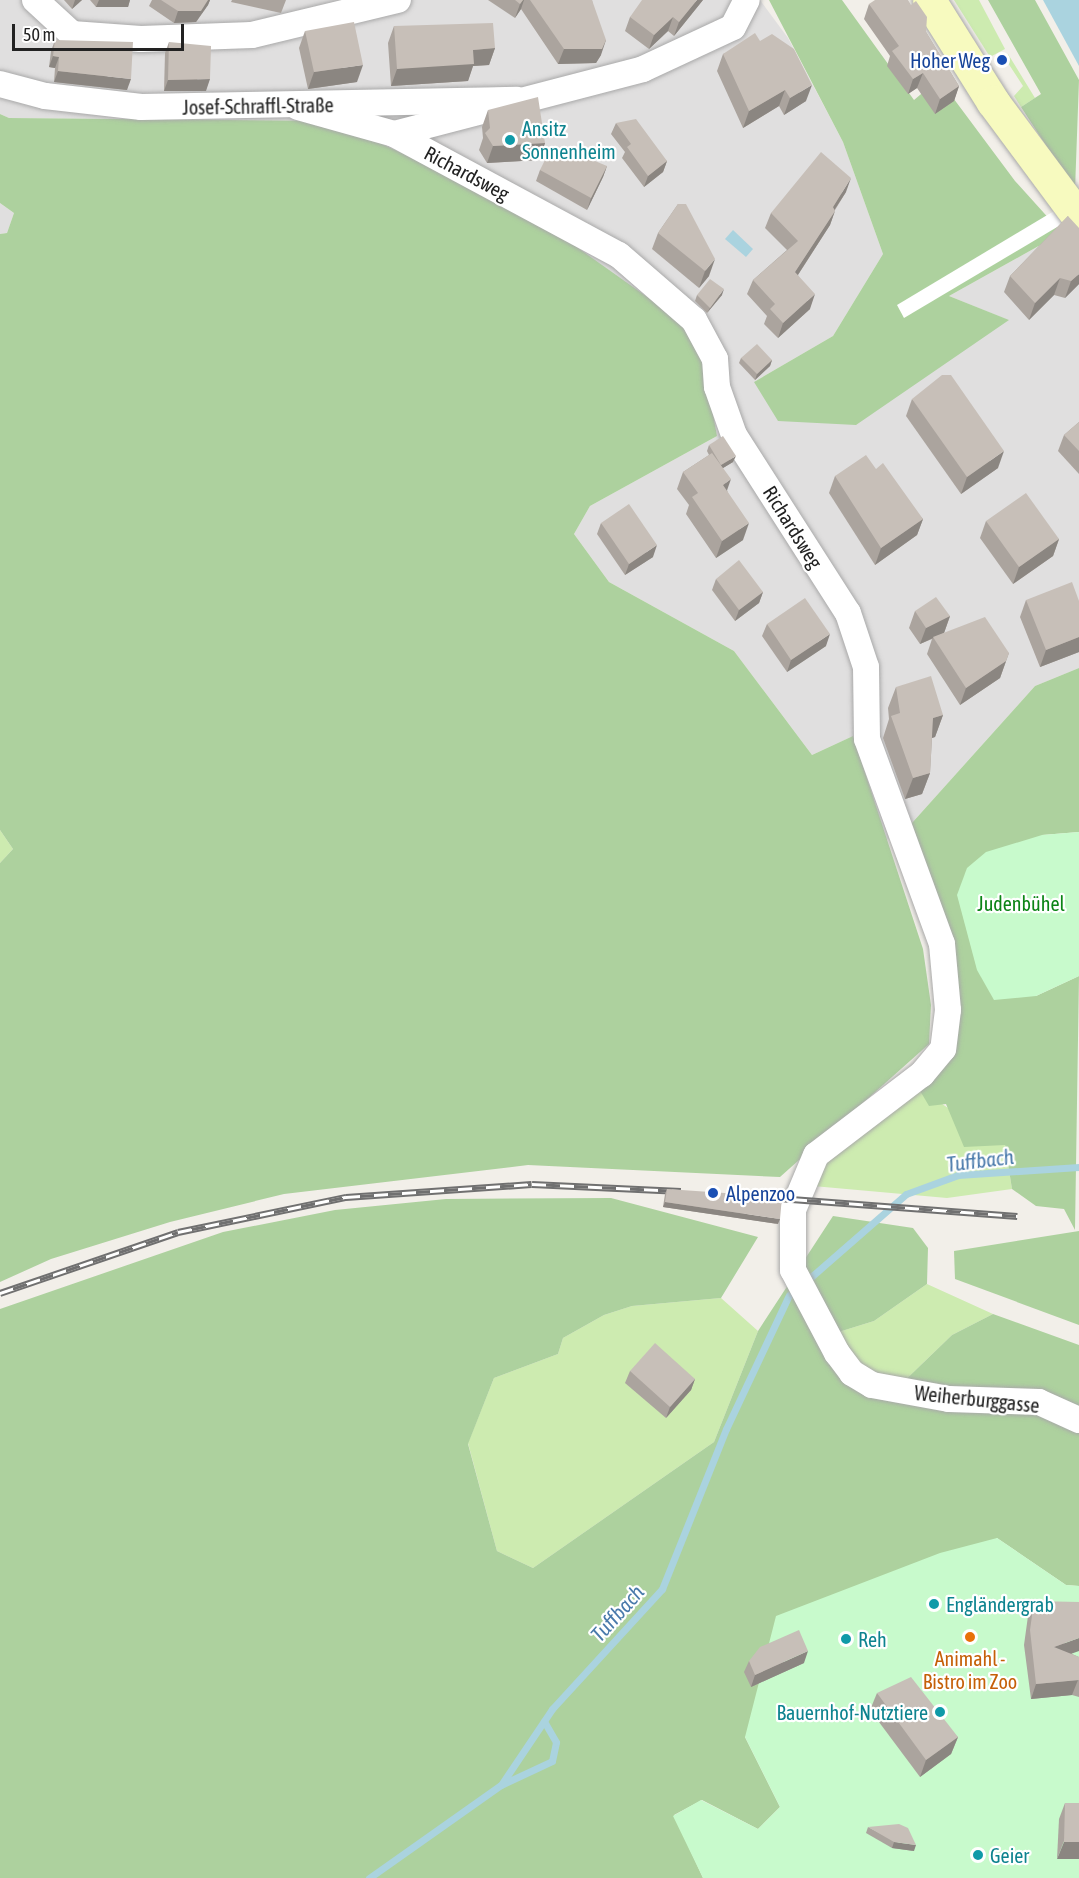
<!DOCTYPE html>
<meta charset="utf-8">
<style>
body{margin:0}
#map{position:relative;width:1079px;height:1878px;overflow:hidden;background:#f2efe9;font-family:"Asap Condensed",sans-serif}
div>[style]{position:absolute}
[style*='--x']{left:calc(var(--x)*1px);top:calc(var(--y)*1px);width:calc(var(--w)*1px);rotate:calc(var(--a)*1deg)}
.residential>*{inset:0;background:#e0dfdf}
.grass>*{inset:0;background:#cdebb0}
.forest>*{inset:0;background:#add19e}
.park>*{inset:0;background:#c8facc}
.water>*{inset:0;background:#aad3df}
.pier>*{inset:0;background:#fff}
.stream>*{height:7px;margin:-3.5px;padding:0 3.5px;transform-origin:3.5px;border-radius:3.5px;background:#aad3df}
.roads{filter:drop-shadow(0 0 2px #a9a9a9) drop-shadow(0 0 2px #a9a9a9)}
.street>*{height:26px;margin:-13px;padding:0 13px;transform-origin:13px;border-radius:13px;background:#fff}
.secondary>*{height:33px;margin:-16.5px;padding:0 16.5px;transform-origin:16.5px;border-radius:16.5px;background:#f7fabf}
.rail>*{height:7px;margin-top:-3.5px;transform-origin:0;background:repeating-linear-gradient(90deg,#fff 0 14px,#707070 0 28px);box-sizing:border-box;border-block:2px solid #707070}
.wall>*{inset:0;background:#aba49e}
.shaded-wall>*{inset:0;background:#8b8681}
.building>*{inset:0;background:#c7bfb8}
.dots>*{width:16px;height:16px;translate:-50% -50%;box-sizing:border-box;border:3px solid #fff;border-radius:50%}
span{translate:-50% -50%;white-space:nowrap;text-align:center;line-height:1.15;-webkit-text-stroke:4.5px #fff;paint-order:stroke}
.transit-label{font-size:20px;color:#164399}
.right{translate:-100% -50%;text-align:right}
.left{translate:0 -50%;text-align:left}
.street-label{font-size:20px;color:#222}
.culture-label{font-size:20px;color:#0d838f}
.park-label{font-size:20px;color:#0c8416}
.food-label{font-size:20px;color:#c56008}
.water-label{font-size:21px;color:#4a7aab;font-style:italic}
.scale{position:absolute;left:12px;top:24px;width:172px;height:27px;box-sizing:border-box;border:3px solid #222;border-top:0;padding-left:8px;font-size:18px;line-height:21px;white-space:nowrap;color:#222;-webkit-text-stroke:4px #fff;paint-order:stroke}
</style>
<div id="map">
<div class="residential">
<div style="clip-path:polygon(0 0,760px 0,788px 38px,843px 142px,883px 254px,833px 336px,754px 382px,1008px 320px,949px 296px,1062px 233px,1079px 252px,1079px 668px,1035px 686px,903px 833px,884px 841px,853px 736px,812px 755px,734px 651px,609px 582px,574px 534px,590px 506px,717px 436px,330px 121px,9px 118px,0 114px)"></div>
<div style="clip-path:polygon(0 203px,14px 213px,7px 233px,0 234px)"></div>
</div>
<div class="grass">
<div style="clip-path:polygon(954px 0,979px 0,1005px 49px,990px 57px)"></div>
<div style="clip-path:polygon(1008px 54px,1035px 98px,1021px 107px,1014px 96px,1023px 86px,1008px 63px,1001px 63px)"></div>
<div style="clip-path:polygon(0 830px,13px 849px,0 863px)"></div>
<div style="clip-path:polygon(919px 1089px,1005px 1145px,1012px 1189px,947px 1198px,813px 1186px,822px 1161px)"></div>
<div style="clip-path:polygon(927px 1284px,993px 1314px,952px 1335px,896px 1389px,872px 1385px,829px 1335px,874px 1321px)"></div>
<div style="clip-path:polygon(721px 1298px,758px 1331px,714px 1442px,533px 1568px,497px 1551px,468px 1443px,494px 1378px,558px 1354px,563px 1338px,604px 1315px,632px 1306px)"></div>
</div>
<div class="forest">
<div style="clip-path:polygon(769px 0,842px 0,914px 100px,939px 79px,1015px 181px,1062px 233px,949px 296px,1009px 320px,856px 425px,778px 421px,754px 382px,833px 336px,883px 254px,843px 142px)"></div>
<div style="clip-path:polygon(988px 0,1035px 0,1079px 80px,1075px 190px,1021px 107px,1041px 94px)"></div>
<div style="clip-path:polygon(0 114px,9px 118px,330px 121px,516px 204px,681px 321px,702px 354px,717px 436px,590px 506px,574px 534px,609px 582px,734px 651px,812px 755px,853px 736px,923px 949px,931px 1005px,929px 1044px,780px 1177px,528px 1165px,284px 1194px,170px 1222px,51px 1259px,0 1282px,0 863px,13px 849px,0 830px,0 234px,7px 233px,14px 213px,0 203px)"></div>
<div style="clip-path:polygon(1079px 668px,1079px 832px,1042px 835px,1036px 996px,1079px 976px,1075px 1230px,1064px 1209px,1036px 1206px,1012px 1189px,1005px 1145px,964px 1147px,946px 1104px,929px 1106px,919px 1089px,957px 1025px,903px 833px,1035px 686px)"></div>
<div style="clip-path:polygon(611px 1198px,758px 1237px,721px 1298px,632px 1306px,604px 1315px,563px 1338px,558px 1354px,494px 1378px,468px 1444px,497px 1551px,533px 1568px,714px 1442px,758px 1331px,833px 1216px,913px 1228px,928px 1248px,927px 1284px,874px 1321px,829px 1335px,837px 1353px,896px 1389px,952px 1335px,993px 1314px,1079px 1345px,1079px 1586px,1066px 1585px,997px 1538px,745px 1737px,780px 1807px,758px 1829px,702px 1800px,674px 1815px,703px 1878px,0 1878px,0 1309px,223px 1232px,335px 1210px,446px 1199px)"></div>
<div style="clip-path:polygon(1079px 1231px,1079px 1325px,955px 1279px,954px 1251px)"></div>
</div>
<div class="park">
<div style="clip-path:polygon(1079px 832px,1079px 976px,1036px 996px,994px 1000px,977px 970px,957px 895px,967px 868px,986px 852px,1042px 835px)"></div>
<div style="clip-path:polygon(997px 1538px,1066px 1585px,1079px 1586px,1079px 1878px,703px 1878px,673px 1816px,701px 1800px,758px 1829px,780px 1807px,745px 1737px,776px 1616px,940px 1553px)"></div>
</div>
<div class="water">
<div style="clip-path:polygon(1043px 0,1079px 0,1079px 66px)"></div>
<div style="clip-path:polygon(733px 230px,753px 249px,746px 257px,725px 239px)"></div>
</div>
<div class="pier">
<div style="clip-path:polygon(1079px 196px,1079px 214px,904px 318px,897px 305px)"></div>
</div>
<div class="stream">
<div style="--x:811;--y:1277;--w:126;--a:-41.1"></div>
<div style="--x:906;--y:1194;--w:55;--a:-20.1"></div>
<div style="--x:958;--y:1175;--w:121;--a:-3.8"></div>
<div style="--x:503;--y:1784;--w:54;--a:-25.1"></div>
<div style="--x:552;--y:1761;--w:19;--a:-78"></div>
<div style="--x:556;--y:1742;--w:24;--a:-120"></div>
<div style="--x:369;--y:1878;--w:161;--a:-35.2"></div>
<div style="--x:501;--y:1785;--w:92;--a:-56.1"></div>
<div style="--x:552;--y:1709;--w:163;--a:-47.5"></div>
<div style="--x:662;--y:1589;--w:172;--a:-68.2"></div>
<div style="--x:726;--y:1429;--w:148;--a:-64.8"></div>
</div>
<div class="roads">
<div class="street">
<div style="--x:35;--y:0;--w:50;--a:42.6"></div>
<div style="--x:72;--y:34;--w:69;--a:4.1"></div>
<div style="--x:141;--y:39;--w:111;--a:-2.1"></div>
<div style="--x:252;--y:35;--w:150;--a:-13.5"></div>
<div style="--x:0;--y:84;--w:47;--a:14.9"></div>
<div style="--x:45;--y:96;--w:97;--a:6.5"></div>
<div style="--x:141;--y:107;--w:376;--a:-1.1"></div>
<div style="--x:298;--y:107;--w:100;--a:15.7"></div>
<div style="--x:394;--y:134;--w:255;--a:28.3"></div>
<div style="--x:619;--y:255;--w:99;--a:40.9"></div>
<div style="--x:694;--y:320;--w:44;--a:61.7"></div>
<div style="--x:715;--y:359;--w:28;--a:86"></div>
<div style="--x:717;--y:387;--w:51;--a:70.5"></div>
<div style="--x:734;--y:435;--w:211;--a:57.4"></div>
<div style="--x:848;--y:613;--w:57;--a:71.6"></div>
<div style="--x:866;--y:667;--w:72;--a:89.2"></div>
<div style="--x:867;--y:739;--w:218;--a:69.9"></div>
<div style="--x:942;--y:944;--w:66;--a:84.8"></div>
<div style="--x:948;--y:1010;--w:39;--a:97"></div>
<div style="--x:943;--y:1049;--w:33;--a:130"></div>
<div style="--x:922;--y:1074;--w:133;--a:142.6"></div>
<div style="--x:816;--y:1155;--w:60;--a:112.7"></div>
<div style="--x:793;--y:1210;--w:60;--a:90"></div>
<div style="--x:793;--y:1270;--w:94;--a:62.1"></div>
<div style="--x:837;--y:1353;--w:25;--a:53"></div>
<div style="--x:852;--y:1373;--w:23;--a:31"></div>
<div style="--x:872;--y:1385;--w:78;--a:10.3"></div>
<div style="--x:949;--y:1399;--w:90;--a:1.9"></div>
<div style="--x:1039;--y:1402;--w:44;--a:24.2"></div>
<div style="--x:394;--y:134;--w:257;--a:-14.6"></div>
<div style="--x:643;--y:69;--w:99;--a:-25"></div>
<div style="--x:733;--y:27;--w:30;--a:-63"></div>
</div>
<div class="secondary">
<div style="--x:929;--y:0;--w:120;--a:57.9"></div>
<div style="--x:993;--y:102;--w:144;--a:53.4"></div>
</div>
</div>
<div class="rail">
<div style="--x:765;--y:1197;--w:253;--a:4.3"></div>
<div style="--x:0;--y:1293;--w:188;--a:-18.9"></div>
<div style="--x:178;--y:1232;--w:172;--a:-11.8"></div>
<div style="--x:346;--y:1197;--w:186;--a:-4"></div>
<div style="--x:532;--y:1184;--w:149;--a:2.7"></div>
</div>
<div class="wall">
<div style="clip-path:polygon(64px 0,82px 0,72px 9px)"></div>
<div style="clip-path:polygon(90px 0,130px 0,128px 7px,96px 7px)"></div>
<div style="clip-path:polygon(152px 0,210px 0,208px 5px,196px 22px,174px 23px,149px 6px)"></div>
<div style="clip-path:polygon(232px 0,286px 0,281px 13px,231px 2px)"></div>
<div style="clip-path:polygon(488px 0,592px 0,601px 55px,596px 63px,558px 64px,521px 9px,515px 18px)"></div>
<div style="clip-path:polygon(703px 0,674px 36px,668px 31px,649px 49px,625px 31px,630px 17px)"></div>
<div style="clip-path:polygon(869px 4px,926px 32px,959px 86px,954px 101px,935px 114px,917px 88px,908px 94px,887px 66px,890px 56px,864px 19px)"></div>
<div style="clip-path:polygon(394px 26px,495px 48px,489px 65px,473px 66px,468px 81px,391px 86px,388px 43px)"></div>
<div style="clip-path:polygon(305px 31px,357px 82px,308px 89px,299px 48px)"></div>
<div style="clip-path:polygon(55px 40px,127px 90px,54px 82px,55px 68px,49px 67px,51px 51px)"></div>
<div style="clip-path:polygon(760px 41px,806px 101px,784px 115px,779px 106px,743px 128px,717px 71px,723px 54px)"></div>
<div style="clip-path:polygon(169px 42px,206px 91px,164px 91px,165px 53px)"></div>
<div style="clip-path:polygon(488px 110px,545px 143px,539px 160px,487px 163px,479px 150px,483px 138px,482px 127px)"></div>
<div style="clip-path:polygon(616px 123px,667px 161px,663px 172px,644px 187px,622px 158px,625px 152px,611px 134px)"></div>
<div style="clip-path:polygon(607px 166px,603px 177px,587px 210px,536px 181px,540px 170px)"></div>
<div style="clip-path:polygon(846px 192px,835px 210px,830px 225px,798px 275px,810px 309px,778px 338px,764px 324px,767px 316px,747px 294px,753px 280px,787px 250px,765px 228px,771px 213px)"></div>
<div style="clip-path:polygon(678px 204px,709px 276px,699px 288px,652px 249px,658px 233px)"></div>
<div style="clip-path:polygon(1068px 216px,1079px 284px,1065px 298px,1054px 295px,1029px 320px,1004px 292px,1010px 276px)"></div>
<div style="clip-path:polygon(697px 295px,722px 295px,707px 313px,695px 301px)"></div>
<div style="clip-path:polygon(741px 358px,772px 360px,770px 366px,755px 380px,739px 363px)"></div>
<div style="clip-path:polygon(912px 399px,998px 468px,961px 494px,906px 416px)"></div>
<div style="clip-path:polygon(1079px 422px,1079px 474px,1058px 451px,1064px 435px)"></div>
<div style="clip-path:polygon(709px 445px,733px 462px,723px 468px,727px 490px,743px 540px,716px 558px,686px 514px,689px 505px,677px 489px,683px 472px,709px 455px,707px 451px)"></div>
<div style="clip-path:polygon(876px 469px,923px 519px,917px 535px,875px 565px,829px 493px,835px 476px)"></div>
<div style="clip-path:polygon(986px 521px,1059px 539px,1053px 556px,1013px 584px,980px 538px)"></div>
<div style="clip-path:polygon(601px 523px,653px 557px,625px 575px,597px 534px)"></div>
<div style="clip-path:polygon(716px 579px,763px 592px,759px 603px,735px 621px,712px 590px)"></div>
<div style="clip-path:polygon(1026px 600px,1079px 601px,1079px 652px,1040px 667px,1020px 617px)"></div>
<div style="clip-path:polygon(915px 611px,950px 616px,944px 633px,1009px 653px,1000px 678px,960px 705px,927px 654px,932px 639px,920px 644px,909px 628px)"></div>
<div style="clip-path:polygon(767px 624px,826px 646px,787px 672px,762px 636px)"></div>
<div style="clip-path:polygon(896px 687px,943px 715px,935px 737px,932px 738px,930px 773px,922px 794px,905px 799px,883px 738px,889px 719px,888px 708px)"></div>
<div style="clip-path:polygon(667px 1189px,778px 1224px,663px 1207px,665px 1194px)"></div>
<div style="clip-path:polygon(630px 1371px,695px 1379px,691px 1390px,666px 1418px,625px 1383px)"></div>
<div style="clip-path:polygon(1034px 1601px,1072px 1654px,1079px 1657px,1079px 1697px,1072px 1695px,1031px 1699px,1024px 1645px,1028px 1616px)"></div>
<div style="clip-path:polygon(749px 1661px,804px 1663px,751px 1687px,744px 1672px)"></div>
<div style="clip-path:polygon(877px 1693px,958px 1737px,951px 1754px,920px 1777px,870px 1710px)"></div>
<div style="clip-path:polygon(1065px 1803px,1079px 1803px,1057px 1859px,1059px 1819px)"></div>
<div style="clip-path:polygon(868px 1827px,914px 1851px,892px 1848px,866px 1833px)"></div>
</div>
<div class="shaded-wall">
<div style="clip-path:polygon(75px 0,82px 0,72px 9px)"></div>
<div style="clip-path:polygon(99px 0,130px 0,128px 7px,96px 7px)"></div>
<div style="clip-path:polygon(208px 0,210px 0,208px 5px,196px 22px,174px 23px,178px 11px)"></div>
<div style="clip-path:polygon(523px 0,524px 0,521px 9px,515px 18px,520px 4px)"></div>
<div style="clip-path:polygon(697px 0,703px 0,674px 36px,679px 22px)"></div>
<div style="clip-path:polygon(673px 17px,668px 31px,649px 49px,654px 35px)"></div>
<div style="clip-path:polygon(606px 40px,601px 55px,596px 63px,558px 64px,564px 49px)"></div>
<div style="clip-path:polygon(495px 48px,489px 65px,473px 66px,468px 81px,391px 86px,397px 69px,473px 50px)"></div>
<div style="clip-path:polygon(53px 56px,59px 57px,55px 68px,49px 67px)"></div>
<div style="clip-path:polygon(363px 65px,357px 82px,308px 89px,314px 72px)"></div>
<div style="clip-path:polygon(58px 71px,131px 79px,127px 90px,54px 82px)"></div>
<div style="clip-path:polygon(923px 73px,917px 88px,908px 94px,913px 79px)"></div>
<div style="clip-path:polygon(210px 79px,206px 91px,164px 91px,168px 80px)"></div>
<div style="clip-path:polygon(812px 85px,806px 101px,784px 115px,790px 98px)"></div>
<div style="clip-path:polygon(959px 86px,954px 101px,935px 114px,940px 99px)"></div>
<div style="clip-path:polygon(785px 90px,779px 106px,743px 128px,749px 111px)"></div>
<div style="clip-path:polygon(545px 143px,539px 160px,487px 163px,493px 146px)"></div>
<div style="clip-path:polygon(667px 161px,663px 172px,644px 187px,648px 176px)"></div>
<div style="clip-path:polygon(607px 166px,603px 177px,587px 210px,591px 198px)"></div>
<div style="clip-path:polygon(851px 178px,846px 192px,827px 221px,833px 207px)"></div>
<div style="clip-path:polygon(835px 211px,830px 225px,790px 287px,795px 272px)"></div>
<div style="clip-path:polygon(715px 259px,709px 276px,699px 288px,705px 271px)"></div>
<div style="clip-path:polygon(1079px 274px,1079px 284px,1065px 298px,1071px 281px)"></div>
<div style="clip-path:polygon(1060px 278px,1054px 295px,1029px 320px,1035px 303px)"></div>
<div style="clip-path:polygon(724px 289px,722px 295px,707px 313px,710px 308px)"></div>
<div style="clip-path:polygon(815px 294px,810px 309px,778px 338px,783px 323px)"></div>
<div style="clip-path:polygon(772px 360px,770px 366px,755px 380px,757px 374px)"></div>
<div style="clip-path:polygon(1004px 451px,998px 468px,961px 494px,967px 477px)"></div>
<div style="clip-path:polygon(736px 456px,733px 462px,718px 471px,721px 465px)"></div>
<div style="clip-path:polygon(731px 479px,725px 496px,723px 485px)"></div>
<div style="clip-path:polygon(923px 519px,917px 535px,875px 565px,881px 548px)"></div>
<div style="clip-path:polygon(749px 523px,743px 540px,716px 558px,722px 541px)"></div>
<div style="clip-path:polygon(1059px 539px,1053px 556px,1013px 584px,1019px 567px)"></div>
<div style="clip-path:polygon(657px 545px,653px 557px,625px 575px,629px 564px)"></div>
<div style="clip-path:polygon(763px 592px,759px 603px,735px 621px,739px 610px)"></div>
<div style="clip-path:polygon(950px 616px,944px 633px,920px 644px,926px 628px)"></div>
<div style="clip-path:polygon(830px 634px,826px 646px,787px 672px,791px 660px)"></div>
<div style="clip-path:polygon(1079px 637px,1079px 652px,1040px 667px,1046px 650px)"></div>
<div style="clip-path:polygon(1006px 661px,1000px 678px,960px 705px,966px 688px)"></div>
<div style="clip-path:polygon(943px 715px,935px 737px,925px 740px,933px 718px)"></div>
<div style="clip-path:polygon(930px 773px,922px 794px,905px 799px,913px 778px)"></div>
<div style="clip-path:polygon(665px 1202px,780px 1219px,778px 1224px,663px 1207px)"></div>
<div style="clip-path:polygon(695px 1379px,691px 1390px,666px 1418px,670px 1407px)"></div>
<div style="clip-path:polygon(1079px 1638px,1079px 1651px,1048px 1662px,1054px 1647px)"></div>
<div style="clip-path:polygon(808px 1651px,804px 1663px,751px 1687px,755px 1675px)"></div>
<div style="clip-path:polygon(1078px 1680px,1072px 1695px,1031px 1699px,1036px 1684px)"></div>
<div style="clip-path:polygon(958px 1737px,951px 1754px,920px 1777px,926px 1760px)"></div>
<div style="clip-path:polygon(894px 1842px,916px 1845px,914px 1851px,892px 1848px)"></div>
<div style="clip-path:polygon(1064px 1842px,1079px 1842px,1079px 1859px,1057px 1859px)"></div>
</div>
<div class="building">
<div style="clip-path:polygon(161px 0,208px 0,201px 11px,178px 11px)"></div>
<div style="clip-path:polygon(515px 0,523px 0,520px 4px)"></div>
<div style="clip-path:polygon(530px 0,592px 0,606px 40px,602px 49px,564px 49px)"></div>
<div style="clip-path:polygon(642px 0,697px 0,679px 22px,673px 17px,654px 35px,630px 17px)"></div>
<div style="clip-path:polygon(875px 0,908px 0,911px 5px,916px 1px,927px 17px,926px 32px,959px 86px,940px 99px,923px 73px,913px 79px,892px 51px,899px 46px,869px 4px)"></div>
<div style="clip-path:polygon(354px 22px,363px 65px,314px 72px,305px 31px)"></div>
<div style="clip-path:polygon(493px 23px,495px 48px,473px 50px,474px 64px,397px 69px,394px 26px)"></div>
<div style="clip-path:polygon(755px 33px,760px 41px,772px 34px,794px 49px,812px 85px,790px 98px,785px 90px,749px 111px,723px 54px)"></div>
<div style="clip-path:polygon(55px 40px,133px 42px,131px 79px,58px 71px,59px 57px,53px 56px)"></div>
<div style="clip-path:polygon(169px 42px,211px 46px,210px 79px,168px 80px)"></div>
<div style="clip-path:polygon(538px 97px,545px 143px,493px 146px,485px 133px,490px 128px,488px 110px)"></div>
<div style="clip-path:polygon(636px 119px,667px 161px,648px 176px,627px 147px,631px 144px,616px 123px)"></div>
<div style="clip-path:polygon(566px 149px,607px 166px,591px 198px,540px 170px,548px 154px)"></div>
<div style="clip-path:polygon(821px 152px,851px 178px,833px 207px,835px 211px,795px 272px,815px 294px,783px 323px,770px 309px,775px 304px,753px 280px,798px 241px,771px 213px)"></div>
<div style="clip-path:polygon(678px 204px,686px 204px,715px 259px,705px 271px,658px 233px)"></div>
<div style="clip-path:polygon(1068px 216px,1079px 228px,1079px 274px,1071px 281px,1060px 278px,1035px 303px,1010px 276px)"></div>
<div style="clip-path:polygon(710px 279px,724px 289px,710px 308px,697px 295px)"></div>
<div style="clip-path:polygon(757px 344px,772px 360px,757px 374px,741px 358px)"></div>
<div style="clip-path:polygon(942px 375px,951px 375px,1004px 451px,967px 477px,912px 399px)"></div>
<div style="clip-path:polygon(1079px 422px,1079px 451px,1064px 435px)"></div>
<div style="clip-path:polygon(723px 436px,736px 456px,721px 465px,709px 445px)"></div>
<div style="clip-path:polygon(712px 453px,731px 479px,723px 485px,749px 523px,722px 541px,692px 497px,698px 493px,683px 472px)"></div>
<div style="clip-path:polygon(866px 455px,876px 469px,883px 463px,923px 519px,881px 548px,835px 476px)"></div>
<div style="clip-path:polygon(1026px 493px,1059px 539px,1019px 567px,986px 521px)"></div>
<div style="clip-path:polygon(629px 504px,657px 545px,629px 564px,601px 523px)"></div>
<div style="clip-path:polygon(739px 560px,763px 592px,739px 610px,716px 579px)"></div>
<div style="clip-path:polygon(1072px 582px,1079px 601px,1079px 637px,1046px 650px,1026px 600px)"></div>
<div style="clip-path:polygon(936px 597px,950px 616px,926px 628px,915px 611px)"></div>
<div style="clip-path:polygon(805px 598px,830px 634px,791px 660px,767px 624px)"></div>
<div style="clip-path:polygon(985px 617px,1009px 653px,1006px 661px,966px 688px,933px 637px)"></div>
<div style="clip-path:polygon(931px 676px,943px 715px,933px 718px,930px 773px,913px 778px,891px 716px,900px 713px,896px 687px)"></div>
<div style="clip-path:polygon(667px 1189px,782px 1197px,780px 1219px,665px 1202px)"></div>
<div style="clip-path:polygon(655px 1343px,695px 1379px,670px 1407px,630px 1371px)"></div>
<div style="clip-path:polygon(1034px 1601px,1079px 1602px,1079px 1638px,1054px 1647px,1079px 1657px,1079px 1680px,1036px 1684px,1030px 1630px)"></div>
<div style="clip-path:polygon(799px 1630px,808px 1651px,755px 1675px,749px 1661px,760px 1647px)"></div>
<div style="clip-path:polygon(911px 1677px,958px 1737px,926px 1760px,877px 1693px)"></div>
<div style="clip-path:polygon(1065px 1803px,1079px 1803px,1079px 1842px,1064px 1842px)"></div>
<div style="clip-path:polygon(899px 1824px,908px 1828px,916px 1845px,894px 1842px,868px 1827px)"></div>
</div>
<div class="dots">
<div style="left:1002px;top:60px;background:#1a4fb4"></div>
<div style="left:510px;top:140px;background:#0f9aa8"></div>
<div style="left:713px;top:1193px;background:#1a4fb4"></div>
<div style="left:934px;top:1604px;background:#0f9aa8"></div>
<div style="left:970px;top:1637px;background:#e8710a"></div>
<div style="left:846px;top:1639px;background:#0f9aa8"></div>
<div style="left:940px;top:1712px;background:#0f9aa8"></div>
<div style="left:978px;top:1855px;background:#0f9aa8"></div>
</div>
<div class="transit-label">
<span class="right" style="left:990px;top:60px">Hoher Weg</span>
<span class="left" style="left:726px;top:1193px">Alpenzoo</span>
</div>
<div class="street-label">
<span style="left:258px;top:106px;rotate:-1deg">Josef-Schraffl-Straße</span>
<span style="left:467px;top:173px;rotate:28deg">Richardsweg</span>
<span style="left:793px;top:527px;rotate:58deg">Richardsweg</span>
<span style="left:977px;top:1399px;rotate:6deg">Weiherburggasse</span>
</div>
<div class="culture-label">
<span class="left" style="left:522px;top:140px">Ansitz<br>Sonnenheim</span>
<span class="left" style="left:946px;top:1604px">Engländergrab</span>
<span class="left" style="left:858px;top:1639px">Reh</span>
<span class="right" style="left:928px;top:1712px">Bauernhof-Nutztiere</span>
<span class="left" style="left:990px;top:1855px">Geier</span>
</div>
<div class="park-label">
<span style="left:1021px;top:903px">Judenbühel</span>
</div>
<div class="food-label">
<span style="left:970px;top:1670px">Animahl -<br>Bistro im Zoo</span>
</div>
<div class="water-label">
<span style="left:980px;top:1160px;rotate:-7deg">Tuffbach</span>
<span style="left:617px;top:1613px;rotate:-48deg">Tuffbach</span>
</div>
<div class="scale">50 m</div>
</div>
